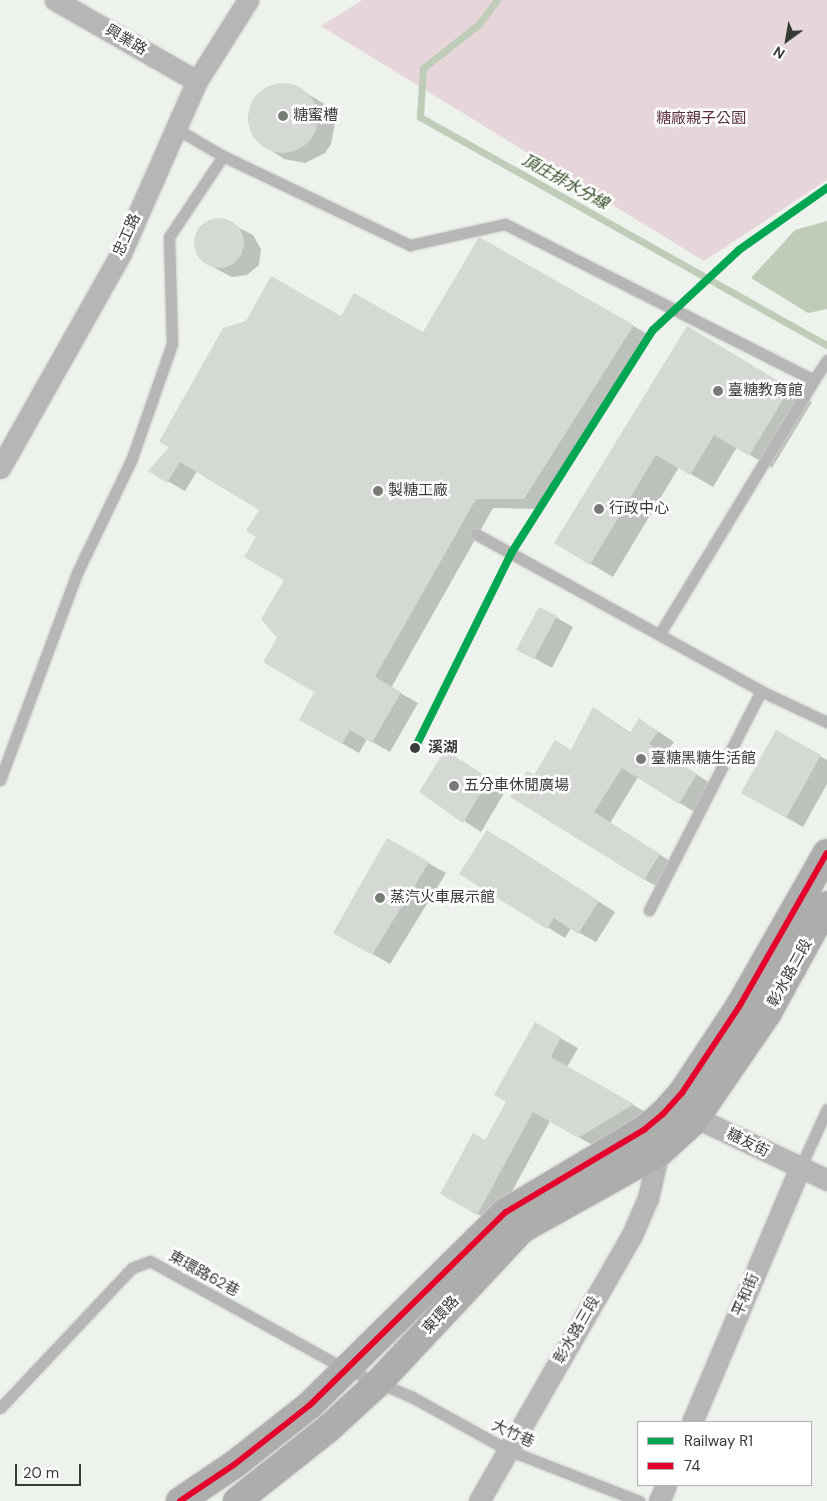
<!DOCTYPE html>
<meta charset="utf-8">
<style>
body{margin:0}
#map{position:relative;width:827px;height:1501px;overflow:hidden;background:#edf2ec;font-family:"DM Sans","Noto Sans TC",sans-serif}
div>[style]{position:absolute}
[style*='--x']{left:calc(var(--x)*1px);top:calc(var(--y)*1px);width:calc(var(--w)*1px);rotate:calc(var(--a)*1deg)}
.green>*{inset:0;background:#e6d6d9}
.water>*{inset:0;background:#beccb8}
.shadow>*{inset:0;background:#0003}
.stream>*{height:7px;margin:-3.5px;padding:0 3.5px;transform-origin:3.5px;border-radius:3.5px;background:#beccb8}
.building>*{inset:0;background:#d5d9d4}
.round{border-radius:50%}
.roads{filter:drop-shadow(0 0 1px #cacdc9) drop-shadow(0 0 1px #cacdc9)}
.lane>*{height:11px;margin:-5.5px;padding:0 5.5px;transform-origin:5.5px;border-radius:5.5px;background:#b6b6b5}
.street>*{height:21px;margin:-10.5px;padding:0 10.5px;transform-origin:10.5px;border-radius:10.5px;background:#b6b6b5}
.primary>*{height:28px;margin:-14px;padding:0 14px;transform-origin:14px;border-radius:14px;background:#adadab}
.bus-1>*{height:6px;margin:-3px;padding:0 3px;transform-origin:3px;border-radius:3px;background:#e4002b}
.rail-1>*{height:8px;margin:-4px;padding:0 4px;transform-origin:4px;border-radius:4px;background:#00a651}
.dots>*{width:14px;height:14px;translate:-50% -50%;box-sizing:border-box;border:2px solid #fff;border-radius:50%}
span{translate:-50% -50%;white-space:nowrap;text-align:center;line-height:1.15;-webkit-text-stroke:5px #fff;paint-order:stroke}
.street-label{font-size:15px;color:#383c37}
.poi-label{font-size:15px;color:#383c37}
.left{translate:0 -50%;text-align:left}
.park-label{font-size:15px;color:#5a2b3d}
.stop-label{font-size:15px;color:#383c37;font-weight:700}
.water-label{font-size:16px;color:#2c461d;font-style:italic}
.legend{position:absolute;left:637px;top:1421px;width:175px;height:65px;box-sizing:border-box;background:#fff;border:1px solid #afb1af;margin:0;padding:6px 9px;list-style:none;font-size:15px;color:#383c37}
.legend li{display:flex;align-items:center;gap:10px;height:25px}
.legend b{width:25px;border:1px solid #afb1af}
.north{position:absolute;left:762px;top:15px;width:50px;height:50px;-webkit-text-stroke:4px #fff;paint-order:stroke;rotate:212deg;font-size:14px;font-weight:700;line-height:20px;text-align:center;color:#383c37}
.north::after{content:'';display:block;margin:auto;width:18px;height:22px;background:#383c37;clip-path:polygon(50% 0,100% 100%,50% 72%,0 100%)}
.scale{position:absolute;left:15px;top:1464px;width:66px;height:22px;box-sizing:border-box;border:2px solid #383c37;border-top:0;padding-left:6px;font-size:15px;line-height:18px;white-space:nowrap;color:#383c37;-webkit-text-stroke:4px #fff;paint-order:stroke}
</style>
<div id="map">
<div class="green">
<div style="clip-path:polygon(362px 0,827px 0,827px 180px,704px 261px,321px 26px)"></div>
</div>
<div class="water">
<div style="clip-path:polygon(827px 221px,827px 309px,808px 313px,751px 278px,795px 230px)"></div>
</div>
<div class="shadow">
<div style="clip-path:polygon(274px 85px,297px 87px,324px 104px,335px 123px,331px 144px,325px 153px,305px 163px,284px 159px,257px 141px,248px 120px,255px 97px)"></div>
<div style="clip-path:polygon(213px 219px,221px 219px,253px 235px,261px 249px,259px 265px,247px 275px,232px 277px,224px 273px,206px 263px,196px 251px,200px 228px)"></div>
<div style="clip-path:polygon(480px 239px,651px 336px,541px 509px,493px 508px,391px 688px,418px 703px,390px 752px,367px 739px,359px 753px,300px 719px,316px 691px,278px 637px,285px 580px,258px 537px,260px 509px,197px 471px,185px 491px,150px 471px,342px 318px,424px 334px)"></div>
<div style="clip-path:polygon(709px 341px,812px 402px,772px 468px,737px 447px,713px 487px,679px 467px,613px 577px,556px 543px)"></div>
<div style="clip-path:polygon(540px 608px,573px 627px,552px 668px,518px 649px)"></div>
<div style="clip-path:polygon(594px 708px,631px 733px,640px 720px,656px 730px,674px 742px,665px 754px,713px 785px,696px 813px,638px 777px,610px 823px,676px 865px,661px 889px,644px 879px,534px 777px,571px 751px)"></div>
<div style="clip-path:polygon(777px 732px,827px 760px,827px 784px,803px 827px,743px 793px)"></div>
<div style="clip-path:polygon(462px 761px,506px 790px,481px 832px,421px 792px)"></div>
<div style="clip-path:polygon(387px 840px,446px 873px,390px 964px,334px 932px)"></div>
<div style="clip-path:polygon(505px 841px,615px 912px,596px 942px,571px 928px,565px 938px,461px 873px)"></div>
<div style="clip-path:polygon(535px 1024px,578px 1048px,567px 1067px,649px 1114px,596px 1147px,550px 1121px,495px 1223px,459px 1204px,508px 1101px)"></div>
</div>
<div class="stream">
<div style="--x:497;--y:0;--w:30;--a:127"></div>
<div style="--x:479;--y:24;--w:71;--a:141.8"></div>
<div style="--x:423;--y:68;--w:49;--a:93.5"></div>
<div style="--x:420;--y:117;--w:467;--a:29.3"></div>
</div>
<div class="building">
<div class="round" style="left:248px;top:83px;width:70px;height:70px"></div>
<div class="round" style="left:194px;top:218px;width:50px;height:50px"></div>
<div style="clip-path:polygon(479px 237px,634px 325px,524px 499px,476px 499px,375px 677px,401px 692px,372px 743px,350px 730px,342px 744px,299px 720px,314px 692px,263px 662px,277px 638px,261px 619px,284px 580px,244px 557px,256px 537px,246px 531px,259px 510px,180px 462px,167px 483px,148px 471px,169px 447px,159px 442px,223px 328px,246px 321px,271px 276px,341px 316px,354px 293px,423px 332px)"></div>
<div style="clip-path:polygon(687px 326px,790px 388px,749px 456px,714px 435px,690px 475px,656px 455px,590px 565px,554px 543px)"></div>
<div style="clip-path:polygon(539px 607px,557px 616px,534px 659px,516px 650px)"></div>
<div style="clip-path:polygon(593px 707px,630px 733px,639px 718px,658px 732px,649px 744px,697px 774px,679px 804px,622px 768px,594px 812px,660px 854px,644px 880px,510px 797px,527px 771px,534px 775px,555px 740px,571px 750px)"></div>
<div style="clip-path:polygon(776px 730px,821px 755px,786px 818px,741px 793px)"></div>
<div style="clip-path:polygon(445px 750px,489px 779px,463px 823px,419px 792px)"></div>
<div style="clip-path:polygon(487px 830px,599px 901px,578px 934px,554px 918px,547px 929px,459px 874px)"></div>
<div style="clip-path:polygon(387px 838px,429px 862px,372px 955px,333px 933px)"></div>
<div style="clip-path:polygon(535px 1022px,561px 1037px,551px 1057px,634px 1104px,578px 1138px,533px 1112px,477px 1215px,440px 1194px,473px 1133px,485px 1140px,506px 1102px,494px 1095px)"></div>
</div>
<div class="roads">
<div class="lane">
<div style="--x:175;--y:128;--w:56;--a:30.3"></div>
<div style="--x:814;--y:380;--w:24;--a:-57"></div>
<div style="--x:476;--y:534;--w:325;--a:28.8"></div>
<div style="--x:761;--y:691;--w:73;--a:25.2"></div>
<div style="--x:0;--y:780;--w:221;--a:-69.6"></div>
<div style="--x:77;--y:573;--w:127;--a:-64.4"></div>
<div style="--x:132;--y:458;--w:121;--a:-70.7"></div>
<div style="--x:172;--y:344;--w:107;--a:-91.6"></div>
<div style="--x:169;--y:237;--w:97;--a:-56.3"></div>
<div style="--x:223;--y:156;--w:207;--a:25.5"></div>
<div style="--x:410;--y:245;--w:97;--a:-12.5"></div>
<div style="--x:505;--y:224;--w:346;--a:26.8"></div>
<div style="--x:814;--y:380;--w:296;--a:121.3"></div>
<div style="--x:649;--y:910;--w:246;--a:-62.9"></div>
<div style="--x:800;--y:1168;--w:65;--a:-65.4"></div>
<div style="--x:0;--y:1408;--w:192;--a:-46.7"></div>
<div style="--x:132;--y:1268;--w:19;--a:-21"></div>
<div style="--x:150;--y:1261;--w:224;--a:28.9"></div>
<div style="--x:346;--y:1369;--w:72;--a:23"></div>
<div style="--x:412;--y:1397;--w:110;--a:28.9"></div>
<div style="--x:508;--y:1450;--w:141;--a:21.3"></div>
</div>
<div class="street">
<div style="--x:55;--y:0;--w:163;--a:29.7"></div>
<div style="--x:0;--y:468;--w:247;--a:-60.6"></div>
<div style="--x:121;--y:253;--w:188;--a:-66.2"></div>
<div style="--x:197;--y:81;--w:96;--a:-57.8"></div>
<div style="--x:682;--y:1111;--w:161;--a:25.4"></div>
<div style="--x:692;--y:1422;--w:276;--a:-67"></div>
<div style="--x:479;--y:1501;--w:305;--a:-60.1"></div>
<div style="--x:631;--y:1237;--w:43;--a:-66.4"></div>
<div style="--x:648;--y:1198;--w:57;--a:-76.9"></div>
<div style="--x:659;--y:1501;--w:17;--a:-66"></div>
</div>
<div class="primary">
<div style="--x:180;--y:1501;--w:66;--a:-33.9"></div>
<div style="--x:235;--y:1464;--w:95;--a:-38.2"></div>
<div style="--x:310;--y:1405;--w:275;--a:-44.6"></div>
<div style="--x:506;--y:1212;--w:162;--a:-30.8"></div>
<div style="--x:645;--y:1129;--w:23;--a:-40"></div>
<div style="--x:663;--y:1114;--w:28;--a:-48"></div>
<div style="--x:682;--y:1093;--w:103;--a:-56.5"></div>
<div style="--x:739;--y:1007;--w:177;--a:-60.3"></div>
<div style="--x:237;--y:1501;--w:117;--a:-38.4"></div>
<div style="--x:329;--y:1428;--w:67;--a:-42.6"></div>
<div style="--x:378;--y:1383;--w:211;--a:-46.9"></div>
<div style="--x:522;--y:1229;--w:158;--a:-29.2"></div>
<div style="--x:660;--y:1152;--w:45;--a:-42.3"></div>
<div style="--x:693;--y:1122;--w:131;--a:-55.6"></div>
<div style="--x:767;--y:1014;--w:124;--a:-61.2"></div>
</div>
</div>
<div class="bus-1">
<div style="--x:180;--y:1501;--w:66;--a:-33.9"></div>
<div style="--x:235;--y:1464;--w:95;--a:-38.2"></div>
<div style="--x:310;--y:1405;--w:275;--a:-44.6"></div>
<div style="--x:506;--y:1212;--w:162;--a:-30.8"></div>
<div style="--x:645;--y:1129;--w:23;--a:-40"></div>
<div style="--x:663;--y:1114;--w:28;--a:-48"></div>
<div style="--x:682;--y:1093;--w:103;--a:-56.5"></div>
<div style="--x:739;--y:1007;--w:177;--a:-60.3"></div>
</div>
<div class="rail-1">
<div style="--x:415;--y:748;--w:219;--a:-63.7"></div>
<div style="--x:512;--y:552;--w:263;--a:-57.6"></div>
<div style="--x:653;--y:330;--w:117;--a:-42.9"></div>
<div style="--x:739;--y:250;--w:108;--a:-35.2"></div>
</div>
<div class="dots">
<div style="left:283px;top:116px;background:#777c76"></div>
<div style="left:718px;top:391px;background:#777c76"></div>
<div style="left:378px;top:491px;background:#777c76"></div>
<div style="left:599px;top:509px;background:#777c76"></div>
<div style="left:415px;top:748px;background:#383c37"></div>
<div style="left:641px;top:759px;background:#777c76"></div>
<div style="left:454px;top:786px;background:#777c76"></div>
<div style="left:380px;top:898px;background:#777c76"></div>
</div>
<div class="street-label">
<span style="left:126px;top:40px;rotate:30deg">興業路</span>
<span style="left:127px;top:235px;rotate:-66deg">忠工路</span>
<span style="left:790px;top:973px;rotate:-61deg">彰水路二段</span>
<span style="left:748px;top:1143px;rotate:26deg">糖友街</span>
<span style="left:204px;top:1274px;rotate:29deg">東環路62巷</span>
<span style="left:746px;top:1295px;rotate:-67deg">平和街</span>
<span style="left:441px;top:1315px;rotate:-47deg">東環路</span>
<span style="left:577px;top:1330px;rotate:-60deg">彰水路三段</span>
<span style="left:513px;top:1434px;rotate:25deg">大竹巷</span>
</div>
<div class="poi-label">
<span class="left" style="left:293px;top:116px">糖蜜槽</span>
<span class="left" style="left:728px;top:391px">臺糖教育館</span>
<span class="left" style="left:388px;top:491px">製糖工廠</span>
<span class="left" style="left:609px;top:509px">行政中心</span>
<span class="left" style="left:651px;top:759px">臺糖黑糖生活館</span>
<span class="left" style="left:464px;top:786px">五分車休閒廣場</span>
<span class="left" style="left:390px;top:898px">蒸汽火車展示館</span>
</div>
<div class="park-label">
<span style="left:701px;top:119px">糖廠親子公園</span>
</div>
<div class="stop-label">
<span class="left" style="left:428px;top:748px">溪湖</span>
</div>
<div class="water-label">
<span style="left:565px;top:182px;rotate:29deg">頂庄排水分線</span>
</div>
<ul class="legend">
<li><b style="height:6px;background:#00a651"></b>Railway R1</li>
<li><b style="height:6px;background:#e4002b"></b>74</li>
</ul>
<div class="north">N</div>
<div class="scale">20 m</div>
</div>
